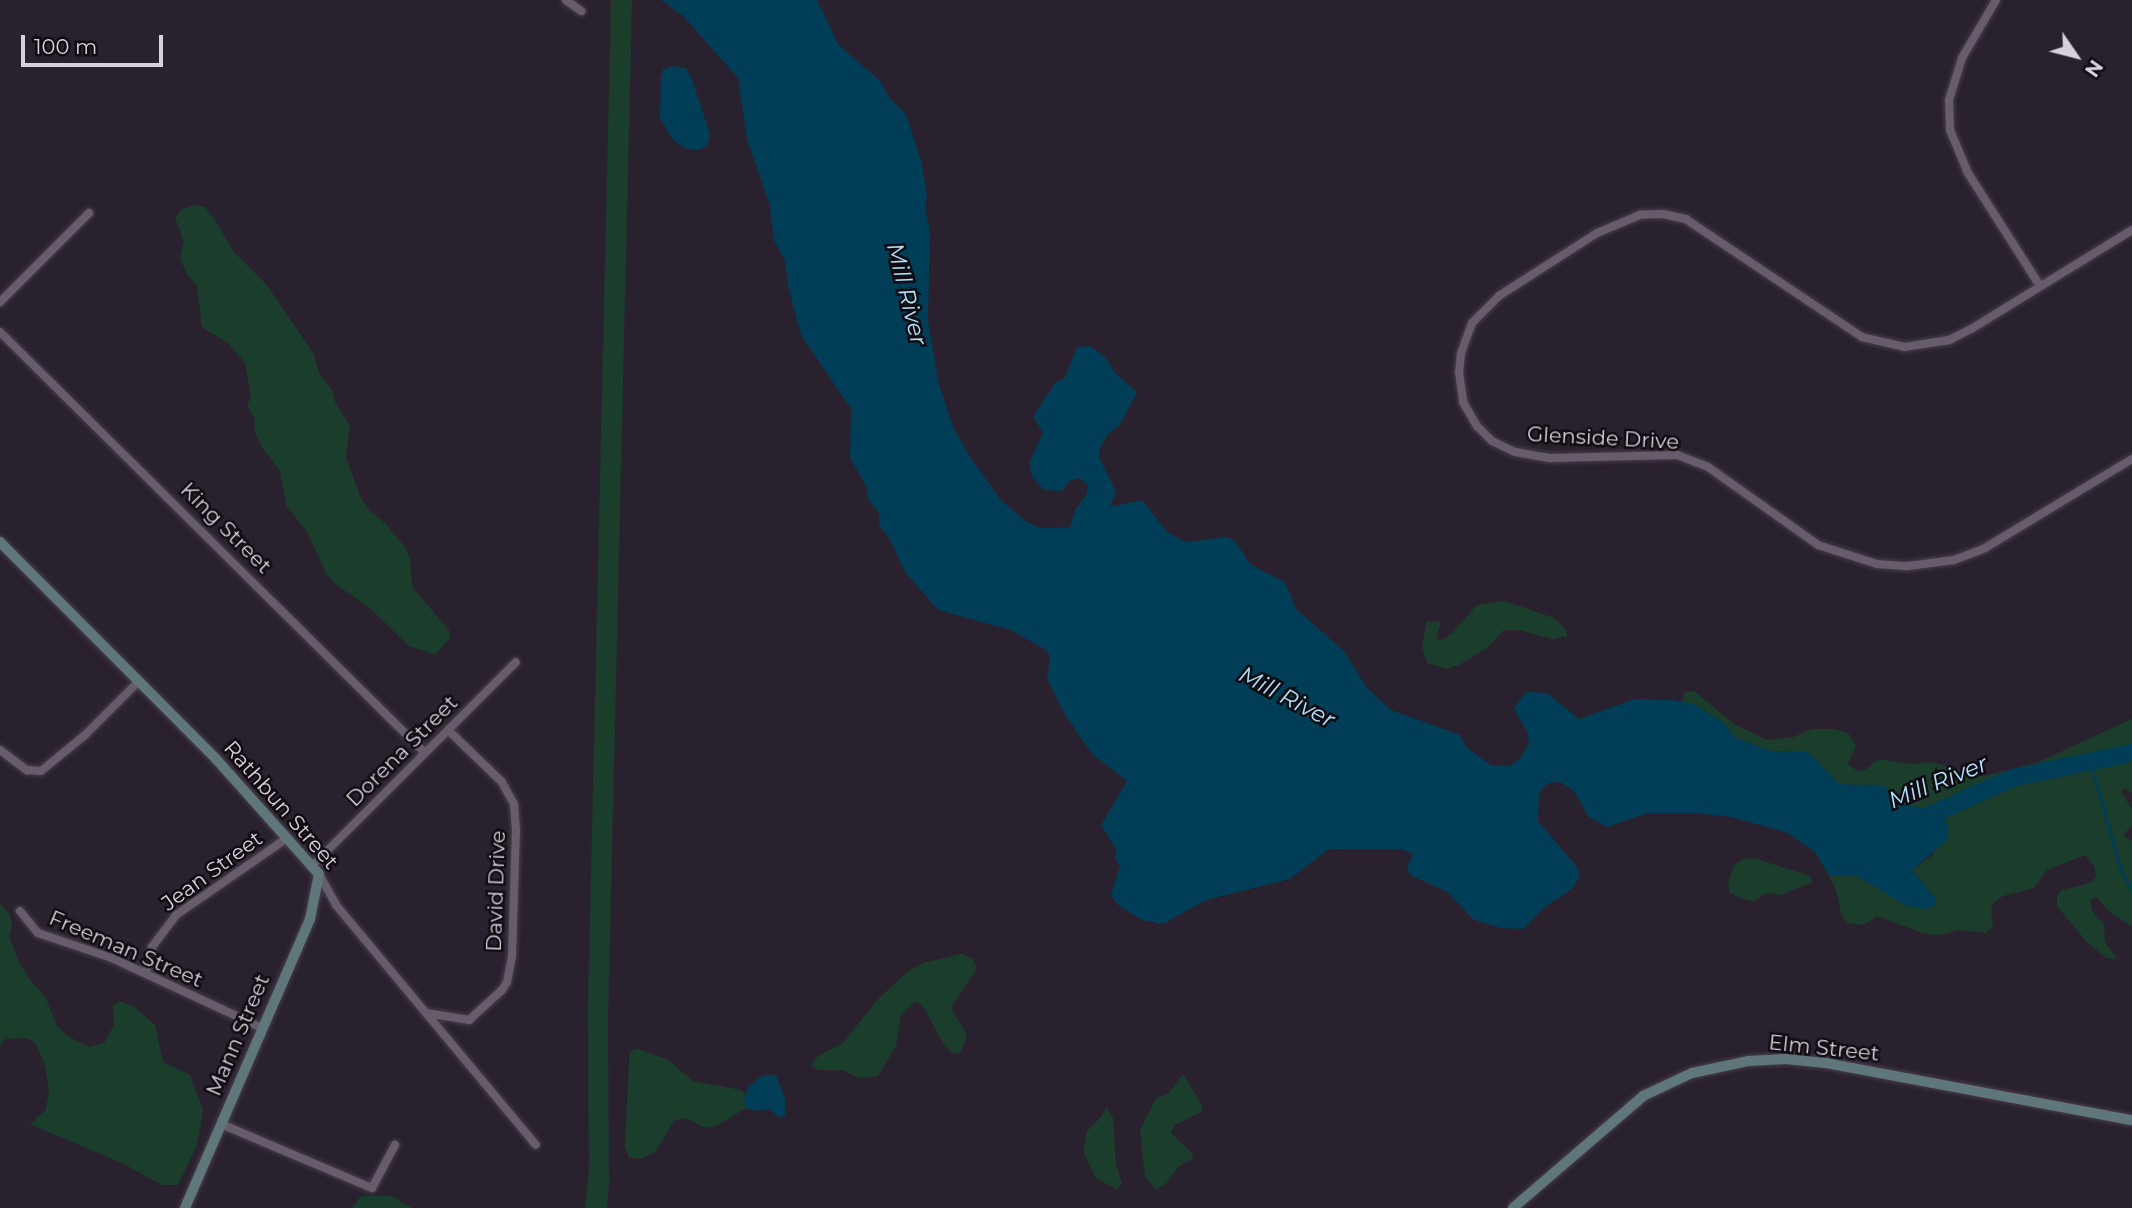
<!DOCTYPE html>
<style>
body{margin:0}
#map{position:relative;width:2132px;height:1208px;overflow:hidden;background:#2a212e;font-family:Montserrat,sans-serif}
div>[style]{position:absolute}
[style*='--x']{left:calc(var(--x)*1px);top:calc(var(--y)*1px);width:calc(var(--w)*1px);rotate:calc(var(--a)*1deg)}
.green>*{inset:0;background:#1a3e2b}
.water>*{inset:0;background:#003d56}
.stream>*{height:2.5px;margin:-1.25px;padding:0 1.25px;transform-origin:1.25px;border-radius:1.25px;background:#003d56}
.river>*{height:18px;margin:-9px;padding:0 9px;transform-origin:9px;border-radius:9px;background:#003d56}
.roads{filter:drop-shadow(0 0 2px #463e49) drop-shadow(0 0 2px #463e49)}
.street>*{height:8px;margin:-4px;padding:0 4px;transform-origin:4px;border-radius:4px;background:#675c6c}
.secondary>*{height:10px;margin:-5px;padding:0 5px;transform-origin:5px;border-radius:5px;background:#5f777a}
span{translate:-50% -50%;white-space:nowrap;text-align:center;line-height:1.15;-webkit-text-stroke:5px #100c12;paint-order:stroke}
.street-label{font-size:21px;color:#d8d1da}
.water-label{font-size:23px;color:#b1e0fa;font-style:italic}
.north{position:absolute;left:2041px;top:21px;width:70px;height:70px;-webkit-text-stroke:5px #100c12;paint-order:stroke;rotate:125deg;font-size:19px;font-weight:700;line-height:28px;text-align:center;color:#d8d1da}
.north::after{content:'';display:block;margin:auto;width:24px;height:32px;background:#d8d1da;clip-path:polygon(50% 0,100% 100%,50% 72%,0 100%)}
.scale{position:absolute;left:21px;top:35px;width:142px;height:32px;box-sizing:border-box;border:4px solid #d8d1da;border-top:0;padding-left:9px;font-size:21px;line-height:24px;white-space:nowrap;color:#d8d1da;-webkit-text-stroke:5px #100c12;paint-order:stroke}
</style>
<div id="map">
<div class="green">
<div style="clip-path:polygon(611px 0,632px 0,608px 1022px,609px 1183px,607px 1208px,585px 1208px,589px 1169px,588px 1007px)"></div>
<div style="clip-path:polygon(195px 205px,205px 207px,215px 220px,234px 252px,266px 284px,314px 354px,319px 373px,332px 390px,334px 400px,350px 426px,346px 457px,360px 496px,369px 510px,386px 524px,404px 546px,410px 558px,412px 587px,449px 630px,450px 638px,435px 655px,409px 646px,371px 609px,337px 585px,327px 575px,307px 532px,286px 505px,280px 471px,262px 447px,255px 432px,255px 419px,247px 406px,251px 396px,245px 363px,228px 343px,202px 327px,197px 286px,187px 274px,180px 258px,184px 242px,175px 218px,181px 210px)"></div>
<div style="clip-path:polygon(1505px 601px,1554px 618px,1567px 630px,1567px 636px,1552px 639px,1520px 630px,1504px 630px,1487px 648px,1459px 665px,1446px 669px,1427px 663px,1422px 647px,1427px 621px,1441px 622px,1436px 638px,1441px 641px,1451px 634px,1477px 605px)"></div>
<div style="clip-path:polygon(1694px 691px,1734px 724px,1767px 740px,1794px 737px,1812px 729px,1834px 729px,1849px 734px,1856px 746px,1848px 764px,1857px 771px,1865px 770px,1878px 759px,1912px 764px,1931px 762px,1984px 776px,2036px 763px,2132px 719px,2132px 793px,2125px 788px,2121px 792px,2132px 809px,2132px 826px,2123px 835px,2132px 841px,2132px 926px,2112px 914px,2096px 897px,2090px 899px,2092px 911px,2104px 924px,2105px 942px,2117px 959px,2106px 958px,2086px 941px,2057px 906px,2057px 896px,2062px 890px,2090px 883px,2096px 877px,2094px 866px,2085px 855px,2047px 870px,2034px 888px,2003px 896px,1994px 902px,1991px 910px,1993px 926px,1986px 933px,1961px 930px,1939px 935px,1922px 933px,1877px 916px,1863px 925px,1848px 923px,1842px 917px,1836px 890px,1829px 876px,1857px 876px,1880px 889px,1934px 907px,1936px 905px,1936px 900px,1912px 870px,1934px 854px,1925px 809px,1893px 802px,1885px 786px,1839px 784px,1808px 752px,1770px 751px,1734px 737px,1724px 723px,1696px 705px,1681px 703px,1685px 692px)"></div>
<div style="clip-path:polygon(1745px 858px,1757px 859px,1810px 876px,1813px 882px,1780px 895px,1767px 893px,1754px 901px,1740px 898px,1730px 893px,1728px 882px,1734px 865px)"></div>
<div style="clip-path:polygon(0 904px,9px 913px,12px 925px,9px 936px,19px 962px,30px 980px,45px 996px,57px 1026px,69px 1037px,89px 1047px,105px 1042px,114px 1025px,113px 1006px,119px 1001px,133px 1006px,155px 1025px,163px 1062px,190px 1075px,203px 1110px,197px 1145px,178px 1185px,162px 1185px,124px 1164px,30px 1124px,46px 1110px,49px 1089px,44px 1062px,35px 1043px,27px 1038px,5px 1039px,0 1046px)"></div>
<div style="clip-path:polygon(961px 954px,972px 958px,977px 968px,951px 1008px,967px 1035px,960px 1054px,952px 1053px,944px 1045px,923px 1006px,915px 1001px,901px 1016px,896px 1046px,878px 1076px,858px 1078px,843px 1070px,818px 1070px,811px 1065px,817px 1057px,843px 1043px,878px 999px,910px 970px,923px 963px)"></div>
<div style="clip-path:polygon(637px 1049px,667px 1059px,693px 1081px,741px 1090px,746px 1095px,744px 1100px,746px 1108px,717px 1126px,706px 1128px,686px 1118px,674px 1121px,656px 1151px,643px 1158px,629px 1158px,625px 1146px,629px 1062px,630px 1052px)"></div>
<div style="clip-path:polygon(1183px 1074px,1203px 1107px,1201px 1112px,1175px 1125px,1171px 1133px,1193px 1154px,1192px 1159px,1178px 1167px,1166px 1184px,1156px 1189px,1145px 1177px,1140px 1130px,1156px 1098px,1168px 1094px)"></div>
<div style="clip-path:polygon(1106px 1107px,1113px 1117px,1116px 1165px,1122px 1183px,1117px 1190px,1095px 1177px,1083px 1151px,1087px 1131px,1102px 1116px)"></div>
<div style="clip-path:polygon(361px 1196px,392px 1196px,412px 1208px,352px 1208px)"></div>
</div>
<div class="water">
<div style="clip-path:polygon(661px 0,817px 0,838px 44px,880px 81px,890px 99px,906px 114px,922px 163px,927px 197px,925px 207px,930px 232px,928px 321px,939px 384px,953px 427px,968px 454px,1001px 500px,1024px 520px,1040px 528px,1070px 527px,1075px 510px,1086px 495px,1088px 485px,1079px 478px,1071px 480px,1062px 491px,1044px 490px,1032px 477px,1029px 463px,1043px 433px,1033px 417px,1055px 383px,1065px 377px,1077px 347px,1090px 346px,1105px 357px,1116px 374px,1137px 392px,1120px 425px,1108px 434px,1100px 448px,1099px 457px,1116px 491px,1110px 507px,1142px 500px,1167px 532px,1186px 542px,1227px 537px,1235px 541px,1251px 565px,1285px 582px,1296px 609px,1344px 651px,1367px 688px,1391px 710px,1460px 735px,1466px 747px,1491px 765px,1510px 766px,1520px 758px,1529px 744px,1527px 732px,1514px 708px,1526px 692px,1547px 693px,1579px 719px,1635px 699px,1673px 700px,1696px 705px,1724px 723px,1734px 737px,1770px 751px,1808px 752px,1839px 784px,1885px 786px,1893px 802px,1925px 809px,1945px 820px,1949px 828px,1947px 840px,1912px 870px,1936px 900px,1936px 905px,1926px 909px,1908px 907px,1857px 876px,1829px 876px,1815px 852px,1788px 833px,1731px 817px,1693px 813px,1648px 813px,1607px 827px,1589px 817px,1574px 791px,1560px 782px,1548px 783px,1539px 793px,1538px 821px,1577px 867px,1580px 876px,1571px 890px,1546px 906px,1523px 929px,1501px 928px,1474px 920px,1447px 892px,1410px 875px,1407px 868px,1413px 854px,1401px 849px,1329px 849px,1290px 879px,1206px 900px,1163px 924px,1142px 920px,1118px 905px,1111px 895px,1120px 866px,1115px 858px,1116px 849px,1101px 825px,1127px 781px,1092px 754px,1064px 713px,1047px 679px,1050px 657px,1046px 650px,1011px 630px,938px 610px,905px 572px,889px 538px,879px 525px,879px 513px,868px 499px,866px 486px,850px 458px,851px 409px,801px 335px,788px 286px,785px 261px,774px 240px,769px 203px,747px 139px,738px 78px,683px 16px)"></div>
<div style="clip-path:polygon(671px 66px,686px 68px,692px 79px,710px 134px,707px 146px,698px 150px,686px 149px,672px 139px,660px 118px,661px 76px,663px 69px)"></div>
<div style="clip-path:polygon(763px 1075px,776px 1075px,785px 1098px,785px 1116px,780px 1118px,769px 1109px,756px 1111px,746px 1108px,744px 1100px,748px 1087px)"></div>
</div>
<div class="stream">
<div style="--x:2091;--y:762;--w:112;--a:74.5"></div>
<div style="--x:2121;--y:870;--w:23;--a:61"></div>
</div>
<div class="river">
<div style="--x:1913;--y:823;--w:109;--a:-24.4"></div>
<div style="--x:2012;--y:778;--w:123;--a:-11.8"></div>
</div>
<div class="roads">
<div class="street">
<div style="--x:566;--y:0;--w:19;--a:36"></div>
<div style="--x:1996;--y:0;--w:67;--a:120.4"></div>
<div style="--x:1962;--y:58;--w:44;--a:107.2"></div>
<div style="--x:1949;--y:100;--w:30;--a:88"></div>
<div style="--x:1950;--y:130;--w:47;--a:67.3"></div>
<div style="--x:1968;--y:173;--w:134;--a:57.5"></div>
<div style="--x:2132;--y:230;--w:189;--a:148.4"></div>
<div style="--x:1971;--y:329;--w:25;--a:153"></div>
<div style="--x:1949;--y:340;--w:45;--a:171"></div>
<div style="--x:1905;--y:347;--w:44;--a:-166.9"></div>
<div style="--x:1862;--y:337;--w:212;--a:-146.2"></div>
<div style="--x:1686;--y:219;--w:24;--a:-168"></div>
<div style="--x:1663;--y:214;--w:23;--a:178"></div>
<div style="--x:1640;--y:215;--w:47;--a:157.3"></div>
<div style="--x:1597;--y:233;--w:117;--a:147.3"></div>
<div style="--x:1499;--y:296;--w:38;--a:135"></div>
<div style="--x:1472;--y:323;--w:33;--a:110"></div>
<div style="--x:1461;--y:354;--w:18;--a:96"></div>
<div style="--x:1459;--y:372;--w:30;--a:82"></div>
<div style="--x:1463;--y:402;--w:28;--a:60"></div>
<div style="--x:1477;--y:426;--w:21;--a:45"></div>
<div style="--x:1492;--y:441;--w:25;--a:26"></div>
<div style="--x:1515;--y:452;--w:36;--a:10"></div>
<div style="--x:1550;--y:458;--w:127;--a:-1.4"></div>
<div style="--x:1677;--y:455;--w:33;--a:21"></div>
<div style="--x:1708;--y:467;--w:135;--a:35.3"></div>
<div style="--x:1818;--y:545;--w:62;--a:17.9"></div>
<div style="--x:1877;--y:564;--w:31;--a:4"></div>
<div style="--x:1908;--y:566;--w:46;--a:-7.4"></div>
<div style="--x:1954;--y:560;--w:33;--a:-21"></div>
<div style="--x:1985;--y:548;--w:172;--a:-31.2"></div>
<div style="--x:0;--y:302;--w:126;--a:-45"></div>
<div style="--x:0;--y:332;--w:597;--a:44.73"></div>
<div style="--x:0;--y:750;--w:34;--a:37"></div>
<div style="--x:27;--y:770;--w:14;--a:4"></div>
<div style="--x:41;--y:771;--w:57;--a:-39.3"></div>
<div style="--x:85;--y:735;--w:76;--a:-45"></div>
<div style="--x:312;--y:866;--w:288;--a:-45"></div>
<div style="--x:319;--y:874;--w:35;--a:61"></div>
<div style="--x:336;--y:905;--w:312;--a:50.2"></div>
<div style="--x:20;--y:911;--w:28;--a:51"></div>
<div style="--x:38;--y:933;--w:78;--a:18.7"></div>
<div style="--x:112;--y:958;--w:166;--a:25"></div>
<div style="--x:146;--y:973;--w:27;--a:-77"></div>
<div style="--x:152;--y:947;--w:40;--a:-53"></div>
<div style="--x:176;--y:915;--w:135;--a:-34.7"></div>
<div style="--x:426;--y:1013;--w:44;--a:9.2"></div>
<div style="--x:469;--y:1020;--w:45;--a:-42.3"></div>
<div style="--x:502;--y:990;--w:9;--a:-58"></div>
<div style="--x:507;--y:982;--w:26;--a:-79"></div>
<div style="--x:512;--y:956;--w:124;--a:-88.2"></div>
<div style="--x:516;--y:832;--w:28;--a:-94"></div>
<div style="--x:514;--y:804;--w:25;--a:-119"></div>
<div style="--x:502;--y:782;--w:75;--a:-136.1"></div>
<div style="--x:221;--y:1124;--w:164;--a:23"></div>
<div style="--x:372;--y:1188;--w:49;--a:-61.9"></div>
</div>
<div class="secondary">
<div style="--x:0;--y:542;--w:308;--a:45.1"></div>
<div style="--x:217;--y:760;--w:153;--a:48.2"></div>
<div style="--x:319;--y:874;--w:46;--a:101.3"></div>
<div style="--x:310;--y:919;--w:315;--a:113.4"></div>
<div style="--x:1513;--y:1208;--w:172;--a:-40.7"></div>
<div style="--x:1643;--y:1096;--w:54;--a:-25.1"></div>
<div style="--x:1692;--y:1073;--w:57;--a:-12.1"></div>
<div style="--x:1748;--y:1061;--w:38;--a:-3"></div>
<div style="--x:1786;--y:1059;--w:40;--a:5.7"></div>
<div style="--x:1826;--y:1063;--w:311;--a:10.6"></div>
</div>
</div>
<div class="street-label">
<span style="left:1603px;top:438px;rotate:3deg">Glenside Drive</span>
<span style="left:226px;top:528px;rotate:45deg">King Street</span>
<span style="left:402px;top:751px;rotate:-45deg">Dorena Street</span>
<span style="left:281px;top:805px;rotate:49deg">Rathbun Street</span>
<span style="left:212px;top:871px;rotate:-36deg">Jean Street</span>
<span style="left:496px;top:891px;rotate:-88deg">David Drive</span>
<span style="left:126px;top:949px;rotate:23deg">Freeman Street</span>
<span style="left:238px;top:1035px;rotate:-67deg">Mann Street</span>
<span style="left:1824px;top:1048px;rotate:6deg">Elm Street</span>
</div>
<div class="water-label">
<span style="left:907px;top:294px;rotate:76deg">Mill River</span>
<span style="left:1287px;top:697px;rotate:28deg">Mill River</span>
<span style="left:1938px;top:782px;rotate:-22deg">Mill River</span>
</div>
<div class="north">N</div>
<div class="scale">100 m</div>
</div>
